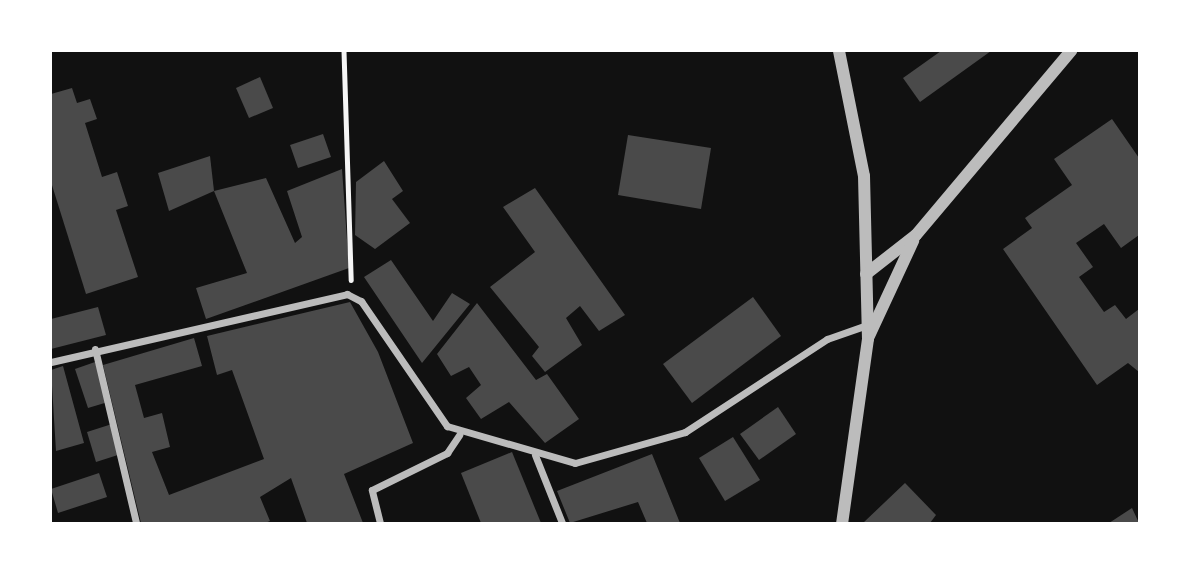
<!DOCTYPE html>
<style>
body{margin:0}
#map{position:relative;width:1190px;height:574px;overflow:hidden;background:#111;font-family:Manrope,sans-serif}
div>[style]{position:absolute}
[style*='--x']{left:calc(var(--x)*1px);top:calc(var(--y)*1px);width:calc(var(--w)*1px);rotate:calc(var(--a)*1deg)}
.building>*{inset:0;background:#4a4a4a}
.path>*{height:4.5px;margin:-2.25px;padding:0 2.25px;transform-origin:2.25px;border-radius:2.25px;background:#f5f5f5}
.minor>*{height:7px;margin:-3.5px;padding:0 3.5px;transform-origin:3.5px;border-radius:3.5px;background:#bcbcbc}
.tertiary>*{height:12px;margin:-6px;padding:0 6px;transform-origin:6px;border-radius:6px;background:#bcbcbc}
span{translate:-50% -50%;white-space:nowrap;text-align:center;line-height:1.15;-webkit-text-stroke:7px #fff;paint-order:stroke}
.frame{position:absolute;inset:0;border:52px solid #fff;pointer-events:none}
</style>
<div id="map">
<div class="building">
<div style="clip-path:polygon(941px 51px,991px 51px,920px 102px,903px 78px)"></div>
<div style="clip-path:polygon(260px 77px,273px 108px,249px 118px,236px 88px)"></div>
<div style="clip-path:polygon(72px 88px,77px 103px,90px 99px,97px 119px,85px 123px,102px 177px,117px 172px,128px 206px,116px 210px,138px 277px,86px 294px,51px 182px,51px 94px)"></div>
<div style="clip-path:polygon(1112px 119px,1139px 158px,1139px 235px,1121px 248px,1104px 224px,1076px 243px,1093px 267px,1079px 277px,1104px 312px,1115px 305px,1126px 319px,1139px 309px,1139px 372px,1128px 363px,1097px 385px,1003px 249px,1032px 228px,1025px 218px,1072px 185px,1054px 159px)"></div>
<div style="clip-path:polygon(323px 134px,331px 157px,298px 168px,290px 145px)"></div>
<div style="clip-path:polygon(628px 135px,711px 148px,701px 209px,618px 195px)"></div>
<div style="clip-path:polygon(210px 156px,214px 191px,169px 211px,158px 173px)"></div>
<div style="clip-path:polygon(384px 161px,403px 191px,392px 199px,410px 223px,375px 249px,355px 235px,356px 182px)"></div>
<div style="clip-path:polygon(342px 169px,349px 268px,206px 319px,196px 288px,247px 273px,214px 191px,266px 178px,295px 243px,302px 237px,287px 191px)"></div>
<div style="clip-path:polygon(535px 188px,625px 315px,599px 331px,580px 306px,566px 318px,582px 345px,545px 372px,532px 356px,539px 347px,490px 287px,535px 252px,503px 207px)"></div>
<div style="clip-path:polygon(391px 260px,433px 321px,452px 293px,470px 304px,422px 363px,364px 277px)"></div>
<div style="clip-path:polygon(753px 297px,781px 336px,692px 403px,663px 364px)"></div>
<div style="clip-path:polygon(350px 302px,378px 352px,413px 443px,344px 474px,363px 523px,307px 523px,291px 478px,260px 497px,270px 521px,265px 523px,141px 523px,103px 365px,194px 338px,202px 366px,135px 385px,144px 418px,162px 413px,170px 447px,152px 452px,169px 495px,264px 459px,232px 370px,217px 375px,207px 336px)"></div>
<div style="clip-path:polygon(477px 303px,536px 380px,547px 374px,579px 419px,545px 443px,509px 402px,481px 419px,466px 398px,481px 385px,469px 367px,451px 376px,437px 354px)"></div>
<div style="clip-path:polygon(98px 307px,106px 335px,51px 349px,51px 319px)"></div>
<div style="clip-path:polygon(95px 362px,108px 402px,88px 408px,75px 369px)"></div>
<div style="clip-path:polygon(63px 366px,84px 443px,56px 451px,51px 370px)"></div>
<div style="clip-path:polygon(778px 407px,796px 434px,759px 460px,740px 434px)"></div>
<div style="clip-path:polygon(112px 424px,121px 454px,96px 462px,87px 432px)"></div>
<div style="clip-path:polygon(733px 437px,760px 480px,725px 501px,699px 458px)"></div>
<div style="clip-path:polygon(512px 452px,541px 523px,481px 523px,461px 473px)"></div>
<div style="clip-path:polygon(652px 454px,680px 523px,647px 523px,638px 502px,570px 523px,557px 491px)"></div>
<div style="clip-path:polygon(99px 473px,107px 497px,58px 513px,51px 489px)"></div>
<div style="clip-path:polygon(905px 483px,936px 515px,930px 523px,863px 523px)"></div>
<div style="clip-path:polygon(1132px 508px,1139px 523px,1109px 523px)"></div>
</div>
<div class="path">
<div style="--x:344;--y:51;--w:229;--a:88.2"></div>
</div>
<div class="minor">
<div style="--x:95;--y:349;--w:179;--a:76.7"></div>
<div style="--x:51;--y:362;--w:304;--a:-12.9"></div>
<div style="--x:347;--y:294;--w:16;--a:27"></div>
<div style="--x:361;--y:301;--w:152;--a:55.5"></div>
<div style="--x:447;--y:426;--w:133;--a:16.1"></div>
<div style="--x:575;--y:463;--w:114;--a:-15.7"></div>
<div style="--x:685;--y:432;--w:170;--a:-33.2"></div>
<div style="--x:827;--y:339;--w:42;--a:-19.3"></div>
<div style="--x:535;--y:455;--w:73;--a:68.3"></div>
<div style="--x:380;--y:523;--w:34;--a:-104"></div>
<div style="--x:372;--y:490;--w:84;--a:-26.3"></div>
<div style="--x:447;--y:453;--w:22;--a:-56"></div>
</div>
<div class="tertiary">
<div style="--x:839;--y:51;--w:127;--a:78.7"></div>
<div style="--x:864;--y:176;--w:163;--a:88.6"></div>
<div style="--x:868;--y:339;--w:186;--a:98"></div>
<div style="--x:866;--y:274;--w:63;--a:-38"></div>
<div style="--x:916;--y:235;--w:241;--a:-49.9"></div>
<div style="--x:869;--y:336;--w:105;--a:-65.1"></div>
</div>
<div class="frame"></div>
</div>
